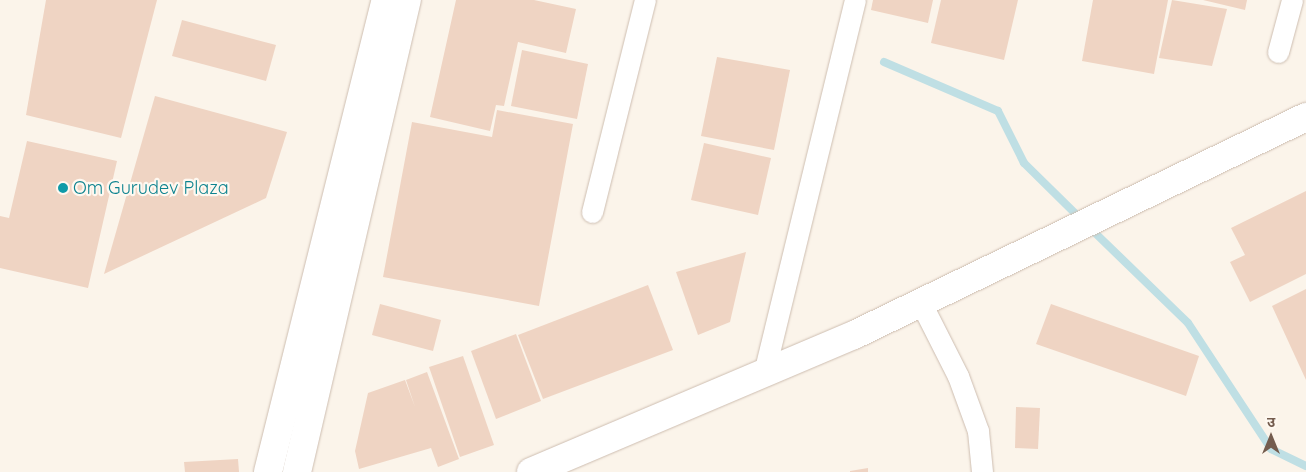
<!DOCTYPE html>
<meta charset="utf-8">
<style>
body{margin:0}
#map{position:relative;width:1306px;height:472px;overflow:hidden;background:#fbf4ea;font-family:Quicksand,"Noto Sans Devanagari",sans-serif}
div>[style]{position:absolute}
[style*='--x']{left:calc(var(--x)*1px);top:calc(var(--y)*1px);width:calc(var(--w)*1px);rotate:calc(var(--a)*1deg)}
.stream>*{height:8px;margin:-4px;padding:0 4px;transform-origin:4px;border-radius:4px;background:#bfdfe4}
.building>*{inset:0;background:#efd4c3}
.roads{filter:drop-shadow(0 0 1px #cdbdb0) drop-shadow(0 0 1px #cdbdb0)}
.street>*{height:21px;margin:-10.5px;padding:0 10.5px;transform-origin:10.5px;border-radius:10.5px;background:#fff}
.secondary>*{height:28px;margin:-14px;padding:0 14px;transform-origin:14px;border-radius:14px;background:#fff}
.dots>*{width:14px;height:14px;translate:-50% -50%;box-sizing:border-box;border:2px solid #fef8f0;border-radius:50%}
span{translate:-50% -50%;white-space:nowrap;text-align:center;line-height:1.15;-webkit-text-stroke:4.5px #fef8f0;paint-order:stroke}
.culture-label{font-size:18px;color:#0d838f}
.left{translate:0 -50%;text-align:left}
.north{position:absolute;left:1246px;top:412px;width:50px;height:50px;-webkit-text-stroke:4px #fef8f0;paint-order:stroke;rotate:0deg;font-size:14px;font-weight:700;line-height:20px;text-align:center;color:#745c4e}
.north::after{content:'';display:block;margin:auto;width:18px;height:22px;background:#745c4e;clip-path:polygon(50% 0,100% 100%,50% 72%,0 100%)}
</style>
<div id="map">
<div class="stream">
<div style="--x:884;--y:62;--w:124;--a:23.3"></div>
<div style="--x:998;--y:111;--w:58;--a:63.4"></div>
<div style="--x:1024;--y:163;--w:81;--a:44.5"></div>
<div style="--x:1090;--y:228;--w:136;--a:44.1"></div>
<div style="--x:1188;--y:323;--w:151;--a:56.6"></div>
<div style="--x:1271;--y:449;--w:39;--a:26"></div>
</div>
<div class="building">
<div style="clip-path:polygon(46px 0,157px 0,121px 138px,26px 115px)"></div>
<div style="clip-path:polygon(456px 0,534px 0,576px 9px,566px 53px,518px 42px,504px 106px,496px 105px,490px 131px,430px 117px)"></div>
<div style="clip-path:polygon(873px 0,933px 0,928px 23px,871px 10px)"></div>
<div style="clip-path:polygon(941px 0,1018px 0,1004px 60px,931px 43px)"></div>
<div style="clip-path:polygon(1093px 0,1168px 0,1154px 74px,1082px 61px)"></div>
<div style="clip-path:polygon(1172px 0,1227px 9px,1212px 66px,1159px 58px)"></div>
<div style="clip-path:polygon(1203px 0,1247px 0,1245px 10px)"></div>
<div style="clip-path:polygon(182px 20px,276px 45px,266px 81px,172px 56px)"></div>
<div style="clip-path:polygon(522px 50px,588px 64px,577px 119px,511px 106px)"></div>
<div style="clip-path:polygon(717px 57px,790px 70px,774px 150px,701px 136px)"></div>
<div style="clip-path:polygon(155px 96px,287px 132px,266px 198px,104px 274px)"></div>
<div style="clip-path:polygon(497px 110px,573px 124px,539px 306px,383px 277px,412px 122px,492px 137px)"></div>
<div style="clip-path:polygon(27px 141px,117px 161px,88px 288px,0 268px,0 216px,9px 218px)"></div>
<div style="clip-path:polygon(704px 143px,771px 158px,758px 215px,691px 200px)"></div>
<div style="clip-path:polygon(1306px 191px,1306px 274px,1250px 302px,1230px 262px,1245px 255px,1231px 228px)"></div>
<div style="clip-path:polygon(746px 252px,730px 322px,698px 335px,676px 272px)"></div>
<div style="clip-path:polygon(648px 285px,673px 350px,543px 399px,518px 335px)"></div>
<div style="clip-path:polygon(1306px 289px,1306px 380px,1272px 306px)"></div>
<div style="clip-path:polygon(380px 304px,441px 320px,433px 351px,372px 335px)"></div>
<div style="clip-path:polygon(1051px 304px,1199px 356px,1186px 396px,1036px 344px)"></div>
<div style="clip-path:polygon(516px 334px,541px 401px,496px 419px,471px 351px)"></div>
<div style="clip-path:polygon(463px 356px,494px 445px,460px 457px,429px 367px)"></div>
<div style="clip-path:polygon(427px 372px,459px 459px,438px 467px,431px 448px,359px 469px,355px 451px,368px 393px,405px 380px,415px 407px,406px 380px)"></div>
<div style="clip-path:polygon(1016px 407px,1040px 408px,1038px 449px,1015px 448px)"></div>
<div style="clip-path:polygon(238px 459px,239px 472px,185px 472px,184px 462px)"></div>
<div style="clip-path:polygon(868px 468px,868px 472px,850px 472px,850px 471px)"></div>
</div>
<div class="roads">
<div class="street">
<div style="--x:1278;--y:52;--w:54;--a:-74.9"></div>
<div style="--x:592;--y:212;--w:219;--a:-76"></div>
<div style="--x:921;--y:303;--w:82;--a:63.1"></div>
<div style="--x:958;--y:376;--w:59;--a:70"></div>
<div style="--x:978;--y:431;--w:41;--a:84.4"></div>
<div style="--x:764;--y:373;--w:384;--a:-76.3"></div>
</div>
<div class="secondary">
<div style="--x:268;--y:472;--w:487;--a:-76"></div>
<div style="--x:297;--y:472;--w:485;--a:-76.9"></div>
<div style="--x:531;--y:472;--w:351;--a:-23"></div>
<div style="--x:854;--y:335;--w:502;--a:-25.75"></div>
</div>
</div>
<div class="dots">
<div style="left:63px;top:188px;background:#0f9aa8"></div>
</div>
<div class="culture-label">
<span class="left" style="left:73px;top:188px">Om Gurudev Plaza</span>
</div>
<div class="north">उ</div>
</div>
